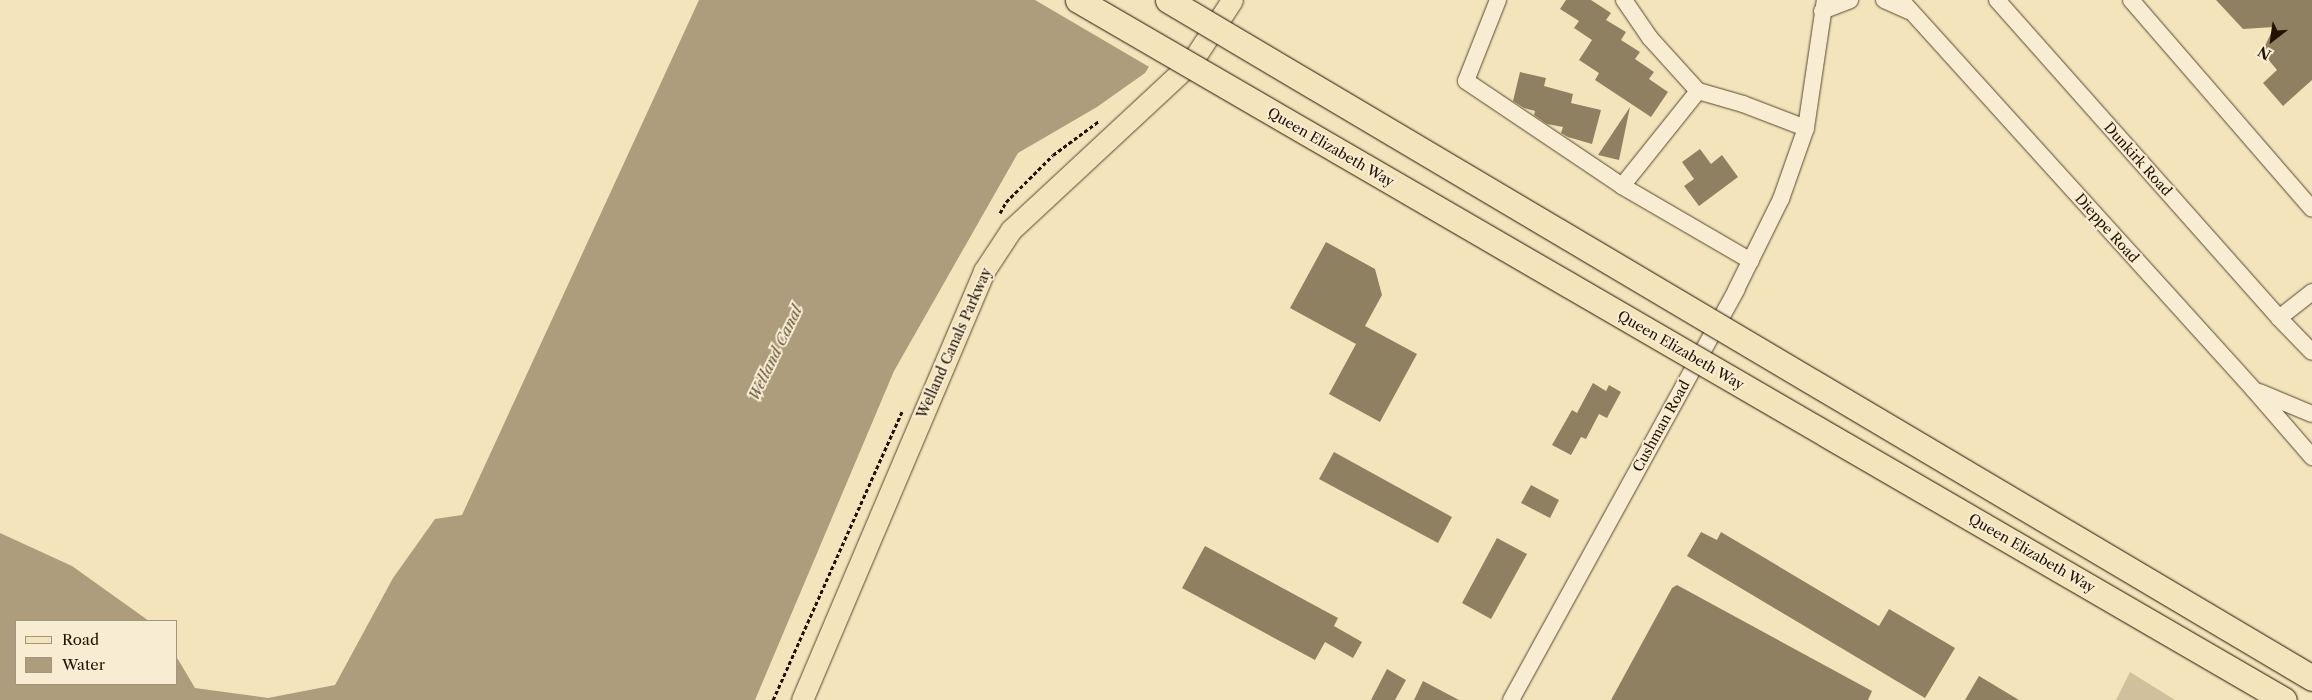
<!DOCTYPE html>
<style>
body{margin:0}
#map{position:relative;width:2312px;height:700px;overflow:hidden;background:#f4e4bc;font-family:"Libre Caslon Text",serif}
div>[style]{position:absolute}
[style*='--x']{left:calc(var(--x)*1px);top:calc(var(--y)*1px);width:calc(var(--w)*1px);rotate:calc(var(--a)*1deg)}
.green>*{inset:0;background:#d0c09c}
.water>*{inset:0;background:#ad9d7c}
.pier>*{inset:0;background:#f4e4bc}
.building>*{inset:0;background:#8f8062}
.path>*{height:3px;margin-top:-1.5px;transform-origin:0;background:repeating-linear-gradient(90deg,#221300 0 4px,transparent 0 6.5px)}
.roads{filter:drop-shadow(0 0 1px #56472f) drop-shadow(0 0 1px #56472f)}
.minor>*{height:16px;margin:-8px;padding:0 8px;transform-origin:8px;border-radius:8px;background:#f8edd3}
.major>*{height:21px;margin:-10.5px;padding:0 10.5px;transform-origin:10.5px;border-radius:10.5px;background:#f4e4bc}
.bridges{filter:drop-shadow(0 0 1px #221300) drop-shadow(0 0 1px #221300)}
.highway-bridge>*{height:25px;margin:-12.5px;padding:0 12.5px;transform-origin:12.5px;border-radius:12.5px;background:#f4e4bc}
span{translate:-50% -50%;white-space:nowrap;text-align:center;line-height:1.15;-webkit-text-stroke:4px #f8edd3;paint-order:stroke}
.street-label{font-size:14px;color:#221300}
.water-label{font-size:15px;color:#615138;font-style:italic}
.legend{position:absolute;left:15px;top:620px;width:162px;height:65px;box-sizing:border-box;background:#f8edd3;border:1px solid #a2967f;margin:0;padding:6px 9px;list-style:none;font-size:15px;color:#221300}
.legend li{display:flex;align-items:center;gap:10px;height:25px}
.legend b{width:25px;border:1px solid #a2967f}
.north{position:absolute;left:2247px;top:15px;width:50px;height:50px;-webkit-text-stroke:4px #f8edd3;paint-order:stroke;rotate:210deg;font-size:14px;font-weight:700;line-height:20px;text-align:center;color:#221300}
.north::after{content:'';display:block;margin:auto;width:18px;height:22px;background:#221300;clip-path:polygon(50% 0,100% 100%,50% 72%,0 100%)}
</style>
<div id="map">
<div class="green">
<div style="clip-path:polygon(2130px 672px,2175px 700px,2116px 700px)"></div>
</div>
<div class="water">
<div style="clip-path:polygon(699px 0,1191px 0,1145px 73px,1097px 107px,1018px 153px,894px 371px,755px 700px,0 700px,0 533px,72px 566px,149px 621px,16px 621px,16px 684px,176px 684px,176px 656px,195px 688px,268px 698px,335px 685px,393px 578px,435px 519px,462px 515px)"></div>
</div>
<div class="pier">
<div style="clip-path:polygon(1035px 0,1193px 0,1151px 68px)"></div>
</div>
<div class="building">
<div style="clip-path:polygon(1566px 0,1591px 0,1611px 13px,1606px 20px,1626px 32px,1621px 40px,1640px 52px,1635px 59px,1654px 72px,1649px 79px,1668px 92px,1651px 117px,1595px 80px,1599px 73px,1579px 60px,1592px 40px,1574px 28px,1579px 21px,1560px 9px)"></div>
<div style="clip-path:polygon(2216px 0,2312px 0,2312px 80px,2283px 106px,2263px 83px,2277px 70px,2262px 52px,2274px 27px,2243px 29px)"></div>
<div style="clip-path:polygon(1520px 72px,1546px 78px,1544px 86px,1573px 94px,1571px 103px,1601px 110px,1592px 144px,1568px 137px,1561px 133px,1563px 127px,1547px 124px,1534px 115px,1535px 111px,1524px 108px,1513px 101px)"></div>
<div style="clip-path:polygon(1630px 107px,1619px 160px,1598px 155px)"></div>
<div style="clip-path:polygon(1700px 149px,1711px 164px,1722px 155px,1738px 177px,1699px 206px,1684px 186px,1694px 179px,1682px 162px)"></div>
<div style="clip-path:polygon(1326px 242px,1375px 269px,1382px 295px,1365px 326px,1417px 354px,1380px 422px,1329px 394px,1356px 344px,1290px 308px)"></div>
<div style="clip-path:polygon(1593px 383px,1606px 391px,1609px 385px,1621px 392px,1607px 418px,1599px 414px,1586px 439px,1581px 437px,1571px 455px,1552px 445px,1572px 410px,1577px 413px)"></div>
<div style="clip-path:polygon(1334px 452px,1452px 517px,1438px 543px,1319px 479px)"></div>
<div style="clip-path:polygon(1531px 485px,1559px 500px,1550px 518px,1521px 503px)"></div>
<div style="clip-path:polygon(1701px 532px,1717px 540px,1721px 532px,1879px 626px,1889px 609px,1955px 648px,1925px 698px,1687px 556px)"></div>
<div style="clip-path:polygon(1497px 538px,1527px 554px,1491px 619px,1462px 603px)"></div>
<div style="clip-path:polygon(1205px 546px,1338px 618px,1334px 626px,1362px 642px,1353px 658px,1325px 642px,1315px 660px,1182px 588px)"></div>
<div style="clip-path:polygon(1677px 585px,1872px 691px,1868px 700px,1611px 700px,1672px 588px)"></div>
<div style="clip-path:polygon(1387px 669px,1406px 680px,1395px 700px,1371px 700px)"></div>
<div style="clip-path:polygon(1979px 676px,2019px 700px,1965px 700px)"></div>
<div style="clip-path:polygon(1423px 681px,1459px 700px,1414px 700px)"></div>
</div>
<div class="path">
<div style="--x:1000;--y:213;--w:13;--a:-61"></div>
<div style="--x:1006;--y:202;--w:66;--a:-45"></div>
<div style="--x:1053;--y:155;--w:57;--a:-36.5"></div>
<div style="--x:773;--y:700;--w:316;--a:-65.9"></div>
</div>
<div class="roads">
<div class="minor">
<div style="--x:1498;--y:0;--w:87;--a:111.6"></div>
<div style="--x:1466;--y:81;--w:188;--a:33.9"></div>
<div style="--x:1622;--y:186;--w:149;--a:30.2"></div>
<div style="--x:1624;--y:0;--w:46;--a:55.6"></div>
<div style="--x:1650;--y:38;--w:72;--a:47.8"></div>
<div style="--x:1698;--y:91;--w:47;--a:16.1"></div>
<div style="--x:1743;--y:104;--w:67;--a:20.9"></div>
<div style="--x:1884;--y:0;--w:27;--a:24"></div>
<div style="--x:1901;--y:0;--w:526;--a:47.85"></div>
<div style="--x:2254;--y:390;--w:89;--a:49.1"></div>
<div style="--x:1997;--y:0;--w:425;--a:48.4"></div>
<div style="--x:2279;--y:318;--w:47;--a:45.9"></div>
<div style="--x:2131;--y:0;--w:276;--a:49.1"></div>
<div style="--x:1822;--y:11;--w:30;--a:-21"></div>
<div style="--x:1622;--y:186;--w:122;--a:-51.3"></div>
<div style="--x:2279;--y:318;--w:42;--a:-38.2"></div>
<div style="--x:2259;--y:392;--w:57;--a:22.5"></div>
<div style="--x:1511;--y:700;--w:468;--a:-61.2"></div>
<div style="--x:1736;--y:290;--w:102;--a:-63.7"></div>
<div style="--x:1781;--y:199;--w:75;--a:-70.6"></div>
<div style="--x:1806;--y:128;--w:129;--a:-81.6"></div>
</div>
<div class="major">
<div style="--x:802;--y:700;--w:466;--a:-67"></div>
<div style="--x:984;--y:271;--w:49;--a:-56.6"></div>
<div style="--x:1011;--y:230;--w:246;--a:-42.9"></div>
<div style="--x:1191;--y:63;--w:75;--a:-56.9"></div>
</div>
</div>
<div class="bridges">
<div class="highway-bridge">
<div style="--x:1078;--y:0;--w:1394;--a:30.13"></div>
<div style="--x:1168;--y:0;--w:1330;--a:30.65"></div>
</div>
</div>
<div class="street-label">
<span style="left:1331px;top:147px;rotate:30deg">Queen Elizabeth Way</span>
<span style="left:2138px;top:159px;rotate:48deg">Dunkirk Road</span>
<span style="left:2107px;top:228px;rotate:48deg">Dieppe Road</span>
<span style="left:954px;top:343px;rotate:-66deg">Welland Canals Parkway</span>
<span style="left:1681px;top:350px;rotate:30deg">Queen Elizabeth Way</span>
<span style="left:1661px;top:426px;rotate:-61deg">Cushman Road</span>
<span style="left:2032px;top:553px;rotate:30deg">Queen Elizabeth Way</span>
</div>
<div class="water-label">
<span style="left:775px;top:353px;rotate:-64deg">Welland Canal</span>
</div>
<ul class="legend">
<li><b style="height:6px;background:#f4e4bc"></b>Road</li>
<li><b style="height:14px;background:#ad9d7c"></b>Water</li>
</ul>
<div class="north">N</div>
</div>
